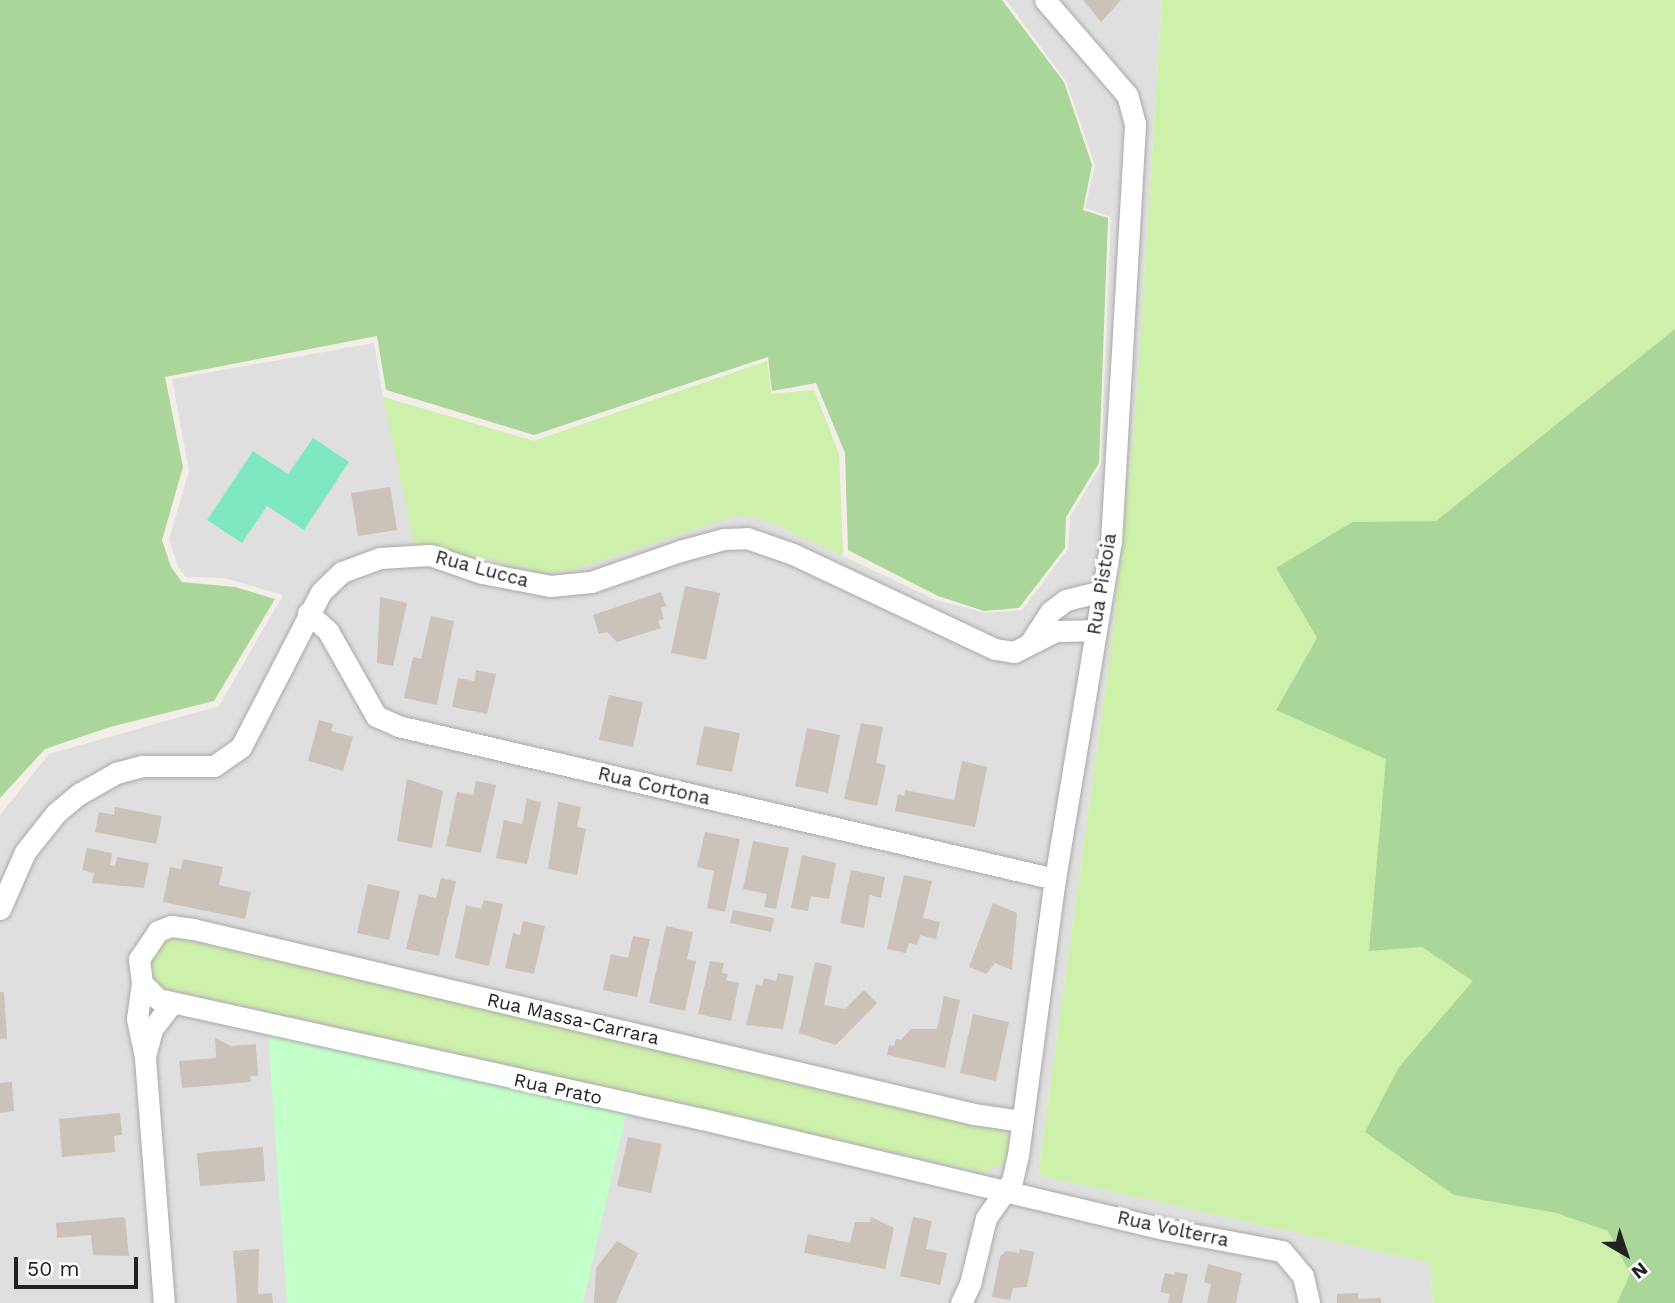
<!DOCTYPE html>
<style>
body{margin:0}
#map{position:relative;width:1675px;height:1303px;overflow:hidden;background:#f3efe8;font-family:"Work Sans",sans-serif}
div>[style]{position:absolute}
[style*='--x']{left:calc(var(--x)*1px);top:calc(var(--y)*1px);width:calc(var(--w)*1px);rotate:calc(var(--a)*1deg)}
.residential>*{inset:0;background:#e0dfdf}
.grass>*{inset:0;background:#cdf0aa}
.forest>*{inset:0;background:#abd699}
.park>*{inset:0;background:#c3ffc8}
.pitch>*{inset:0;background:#80e8c0}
.building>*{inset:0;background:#cbc2ba}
.roads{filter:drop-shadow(0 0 2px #a9a9a9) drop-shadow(0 0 2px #a9a9a9)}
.minor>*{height:21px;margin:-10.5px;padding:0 10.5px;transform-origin:10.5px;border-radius:10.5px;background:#fff}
span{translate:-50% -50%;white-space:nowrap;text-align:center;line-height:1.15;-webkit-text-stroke:7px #fff;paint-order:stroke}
.street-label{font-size:19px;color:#222}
.north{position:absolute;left:1591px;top:1219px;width:70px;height:70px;-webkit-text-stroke:5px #fff;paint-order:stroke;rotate:141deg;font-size:19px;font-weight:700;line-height:28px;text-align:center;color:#222}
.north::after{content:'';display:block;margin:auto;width:24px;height:32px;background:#222;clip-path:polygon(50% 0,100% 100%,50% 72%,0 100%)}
.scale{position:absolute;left:14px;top:1257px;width:124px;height:32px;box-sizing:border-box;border:4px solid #222;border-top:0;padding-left:9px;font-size:21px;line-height:24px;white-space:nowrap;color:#222;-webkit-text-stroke:5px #fff;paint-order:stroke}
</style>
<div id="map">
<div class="residential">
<div style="clip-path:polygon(1006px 0,1162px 0,1135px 418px,1112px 640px,1038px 1175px,1430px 1263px,1433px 1303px,0 1303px,0 815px,49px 754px,219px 706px,283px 595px,224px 578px,186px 577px,178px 567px,169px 539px,189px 471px,172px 379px,374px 343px,383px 397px,534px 441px,767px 361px,771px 394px,814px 390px,839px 454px,843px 556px,936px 600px,986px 613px,1022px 610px,1068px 549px,1070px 517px,1101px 465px,1111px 217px,1085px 208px,1095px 165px,1066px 81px)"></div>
</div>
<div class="grass">
<div style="clip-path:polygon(1162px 0,1675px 0,1675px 329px,1436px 521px,1352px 522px,1276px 568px,1317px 638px,1276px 710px,1386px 758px,1422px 947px,1474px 981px,1399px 1067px,1454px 1195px,1556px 1213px,1608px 1231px,1630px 1274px,1617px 1303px,1433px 1303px,1430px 1263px,1038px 1175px,1112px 640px,1135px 418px)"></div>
<div style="clip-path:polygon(767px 361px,771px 394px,814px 390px,839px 454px,843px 556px,765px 520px,738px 515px,572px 570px,549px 573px,414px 543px,383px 397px,534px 441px)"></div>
<div style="clip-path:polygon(168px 937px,998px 1123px,1011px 1140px,1010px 1152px,1004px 1164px,983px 1172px,162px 987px,154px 979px,151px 961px,152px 951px)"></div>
</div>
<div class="forest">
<div style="clip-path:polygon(0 0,1002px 0,1064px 82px,1092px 165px,1083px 210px,1108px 218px,1099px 463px,1066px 517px,1065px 548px,1019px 608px,984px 611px,938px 596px,848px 550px,845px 453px,816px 383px,772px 391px,768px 357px,534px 435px,386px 390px,377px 336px,165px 377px,183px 467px,162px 540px,171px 567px,182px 582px,235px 587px,275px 599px,214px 701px,110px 727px,45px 749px,0 798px)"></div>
<div style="clip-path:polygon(1675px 329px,1675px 1303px,1617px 1303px,1630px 1274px,1608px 1231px,1556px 1213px,1454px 1195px,1365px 1132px,1399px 1067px,1473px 981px,1422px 947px,1369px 951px,1386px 759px,1276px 710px,1317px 638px,1276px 568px,1352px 522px,1436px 521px)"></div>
</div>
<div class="park">
<div style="clip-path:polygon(268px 1033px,626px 1114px,583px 1303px,287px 1303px)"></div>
</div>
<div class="pitch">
<div style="clip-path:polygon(313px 438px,349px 462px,304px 530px,267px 506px,242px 543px,207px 520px,253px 451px,288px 474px)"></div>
</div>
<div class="building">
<div style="clip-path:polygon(1083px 0,1121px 0,1101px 22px)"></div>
<div style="clip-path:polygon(390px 487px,397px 530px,358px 536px,351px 493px)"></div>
<div style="clip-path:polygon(685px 586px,720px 593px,706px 660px,671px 653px)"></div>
<div style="clip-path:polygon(661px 592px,666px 606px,661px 608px,664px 619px,658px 621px,661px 628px,617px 642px,607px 632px,599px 634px,593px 615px)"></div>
<div style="clip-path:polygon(380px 597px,407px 603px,393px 666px,377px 663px)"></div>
<div style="clip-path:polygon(431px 616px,454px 621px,437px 705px,404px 698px,413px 657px,421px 659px)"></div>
<div style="clip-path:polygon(476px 670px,496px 674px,487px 714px,452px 707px,458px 678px,474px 681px)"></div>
<div style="clip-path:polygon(609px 695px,643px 702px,633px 747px,599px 740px)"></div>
<div style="clip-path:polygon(319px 720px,333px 724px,331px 731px,353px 737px,343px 771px,308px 761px)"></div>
<div style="clip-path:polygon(861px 723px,883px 727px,876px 763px,886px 765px,877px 806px,844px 799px)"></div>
<div style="clip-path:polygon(704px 726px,740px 733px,732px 772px,696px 765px)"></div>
<div style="clip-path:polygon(807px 728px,840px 735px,828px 793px,795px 786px)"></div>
<div style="clip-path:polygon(962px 761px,987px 767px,975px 827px,895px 811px,898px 794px,904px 796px,905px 790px,954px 800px)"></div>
<div style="clip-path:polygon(407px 779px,443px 791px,432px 848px,397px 841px)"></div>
<div style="clip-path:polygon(476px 781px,496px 785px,481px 853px,446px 846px,457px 792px,473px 795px)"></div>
<div style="clip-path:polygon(527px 799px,541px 802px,527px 864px,496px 858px,504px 820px,522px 824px)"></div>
<div style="clip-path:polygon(558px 802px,581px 807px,577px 827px,586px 829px,577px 875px,548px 869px)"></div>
<div style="clip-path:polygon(115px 807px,162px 816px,156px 844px,95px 832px,99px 812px,114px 815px)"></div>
<div style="clip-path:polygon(705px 832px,740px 839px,725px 912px,707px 908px,714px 871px,697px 867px)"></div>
<div style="clip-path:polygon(753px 841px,789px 848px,776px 909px,764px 907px,767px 894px,743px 889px)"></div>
<div style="clip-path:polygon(87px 848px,112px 853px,110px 865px,115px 866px,117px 857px,149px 863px,144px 888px,92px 883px,94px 873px,82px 870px)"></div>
<div style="clip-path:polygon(802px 855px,836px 863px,829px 899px,811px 896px,808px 911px,791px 908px)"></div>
<div style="clip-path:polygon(183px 859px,223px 867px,219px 885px,251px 892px,245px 919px,163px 902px,170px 867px,181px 869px)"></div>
<div style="clip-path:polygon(851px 870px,885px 877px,881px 898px,870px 895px,864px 928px,840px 923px)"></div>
<div style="clip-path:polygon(904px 875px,932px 881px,923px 918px,940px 922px,936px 939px,920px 935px,917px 945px,909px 943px,906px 953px,887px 949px)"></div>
<div style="clip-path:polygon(441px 878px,456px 881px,439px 956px,406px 949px,419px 894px,436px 898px)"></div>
<div style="clip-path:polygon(368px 884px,400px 891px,389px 940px,357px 933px)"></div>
<div style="clip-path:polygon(484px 900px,503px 904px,489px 966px,455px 958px,466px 905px,481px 909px)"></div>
<div style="clip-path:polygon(993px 903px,1017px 913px,1012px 970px,995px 963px,986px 974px,969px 967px)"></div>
<div style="clip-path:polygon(733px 910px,774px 918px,771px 932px,730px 923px)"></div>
<div style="clip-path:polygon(523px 921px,545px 926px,534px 974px,505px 968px,513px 933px,520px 935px)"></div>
<div style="clip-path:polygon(666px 926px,693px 932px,687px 959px,696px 961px,685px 1011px,649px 1003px)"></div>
<div style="clip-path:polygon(633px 936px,650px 939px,637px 997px,603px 990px,611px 954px,628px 958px)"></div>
<div style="clip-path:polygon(710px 961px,724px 963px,722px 973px,728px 974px,726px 980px,739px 983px,731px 1021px,698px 1014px)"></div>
<div style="clip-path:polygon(815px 962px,832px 966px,824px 1005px,845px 1009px,864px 990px,877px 1003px,836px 1045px,799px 1033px)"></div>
<div style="clip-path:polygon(778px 973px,794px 976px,783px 1029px,746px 1025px,756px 984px,762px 986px,764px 978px,776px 981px)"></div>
<div style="clip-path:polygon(0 992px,4px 992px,7px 1039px,0 1039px)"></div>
<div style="clip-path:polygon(944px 996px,960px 1000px,945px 1068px,887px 1055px,889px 1045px,894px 1046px,896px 1039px,901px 1040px,911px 1029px,937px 1029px)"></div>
<div style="clip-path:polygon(973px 1014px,1009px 1022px,996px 1081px,960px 1073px)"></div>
<div style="clip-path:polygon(215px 1038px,231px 1046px,256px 1044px,258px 1076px,250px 1076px,251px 1082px,182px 1088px,179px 1061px,216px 1058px)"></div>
<div style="clip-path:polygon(12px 1082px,14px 1111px,0 1113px,0 1083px)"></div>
<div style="clip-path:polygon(120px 1113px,122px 1135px,114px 1136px,115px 1152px,62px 1157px,59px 1119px)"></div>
<div style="clip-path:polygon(628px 1137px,662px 1144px,651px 1193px,617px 1186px)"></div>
<div style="clip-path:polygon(263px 1147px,265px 1181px,200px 1186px,197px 1153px)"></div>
<div style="clip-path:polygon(125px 1217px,129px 1256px,93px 1255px,91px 1235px,57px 1238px,56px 1223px)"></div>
<div style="clip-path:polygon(871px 1217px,894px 1228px,885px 1269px,804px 1253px,808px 1234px,850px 1243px,855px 1222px,870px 1222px)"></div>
<div style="clip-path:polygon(913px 1217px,932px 1221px,926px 1249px,947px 1253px,940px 1285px,900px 1276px)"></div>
<div style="clip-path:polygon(617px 1241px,638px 1253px,616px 1303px,594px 1303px,596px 1268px)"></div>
<div style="clip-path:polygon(259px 1249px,258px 1294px,272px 1293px,273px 1303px,237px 1303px,233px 1251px)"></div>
<div style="clip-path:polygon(1020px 1249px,1034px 1252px,1027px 1287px,1013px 1288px,1010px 1300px,992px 1297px,1000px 1257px,1006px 1251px,1019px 1253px)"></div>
<div style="clip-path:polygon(1208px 1264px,1242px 1273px,1236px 1303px,1207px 1303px,1211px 1284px,1204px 1282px)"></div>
<div style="clip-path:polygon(1175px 1272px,1188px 1274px,1182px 1303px,1168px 1303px,1170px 1294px,1160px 1292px,1165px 1273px,1174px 1275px)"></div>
<div style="clip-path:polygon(1358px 1293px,1358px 1299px,1381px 1298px,1381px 1303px,1337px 1303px,1337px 1294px)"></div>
</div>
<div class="roads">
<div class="minor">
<div style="--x:308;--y:613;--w:27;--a:42"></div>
<div style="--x:328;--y:631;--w:98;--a:60.5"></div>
<div style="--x:376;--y:716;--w:24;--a:24"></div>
<div style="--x:398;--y:726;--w:675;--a:13.11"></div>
<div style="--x:1030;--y:643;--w:37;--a:-57"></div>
<div style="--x:1050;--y:612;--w:20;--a:-37"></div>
<div style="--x:1066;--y:600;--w:37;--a:-14"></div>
<div style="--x:0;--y:909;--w:62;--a:-66.3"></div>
<div style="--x:25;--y:852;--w:50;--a:-51.5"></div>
<div style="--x:56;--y:813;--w:30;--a:-40"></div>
<div style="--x:79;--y:794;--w:43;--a:-29.6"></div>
<div style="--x:116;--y:773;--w:28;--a:-15"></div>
<div style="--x:143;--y:766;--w:71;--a:0"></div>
<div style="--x:214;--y:766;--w:33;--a:-35"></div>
<div style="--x:241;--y:747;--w:174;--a:-62.7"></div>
<div style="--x:321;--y:592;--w:29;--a:-44"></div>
<div style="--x:342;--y:572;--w:40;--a:-20.2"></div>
<div style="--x:380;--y:558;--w:50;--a:-3.4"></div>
<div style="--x:430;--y:555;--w:55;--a:19.1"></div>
<div style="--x:482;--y:573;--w:69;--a:10.8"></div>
<div style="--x:550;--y:586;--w:41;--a:-5.6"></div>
<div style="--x:591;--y:582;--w:94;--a:-19.2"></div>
<div style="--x:680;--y:551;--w:46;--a:-15.3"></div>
<div style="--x:724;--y:539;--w:23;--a:-2"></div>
<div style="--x:747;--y:538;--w:49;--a:19.2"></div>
<div style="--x:793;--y:554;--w:223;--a:25.2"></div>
<div style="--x:995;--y:649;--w:19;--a:9"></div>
<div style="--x:1014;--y:652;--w:47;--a:-26.6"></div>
<div style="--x:1056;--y:631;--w:39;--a:-1"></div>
<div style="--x:142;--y:983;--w:36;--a:98"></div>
<div style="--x:137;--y:1019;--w:40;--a:78"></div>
<div style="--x:145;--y:1058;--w:246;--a:85.6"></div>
<div style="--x:145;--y:1056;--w:28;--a:-75"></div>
<div style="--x:152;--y:1029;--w:33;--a:-52"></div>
<div style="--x:1022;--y:1121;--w:49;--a:-171.7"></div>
<div style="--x:974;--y:1114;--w:803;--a:-166.67"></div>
<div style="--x:193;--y:929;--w:22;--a:-172"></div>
<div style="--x:171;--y:926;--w:14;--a:159"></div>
<div style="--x:158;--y:931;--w:34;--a:124"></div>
<div style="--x:139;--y:959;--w:24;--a:83"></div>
<div style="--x:142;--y:983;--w:23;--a:45"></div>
<div style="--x:158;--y:999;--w:557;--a:12.44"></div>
<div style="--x:702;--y:1119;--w:475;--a:13.4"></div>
<div style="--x:1164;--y:1229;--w:120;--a:10.6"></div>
<div style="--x:1282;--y:1251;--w:33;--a:50"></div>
<div style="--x:1303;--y:1276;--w:28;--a:77"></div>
<div style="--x:961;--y:1303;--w:21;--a:-65"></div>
<div style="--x:970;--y:1284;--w:68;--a:-76.4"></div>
<div style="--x:986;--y:1218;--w:45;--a:-54.9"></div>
<div style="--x:1012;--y:1181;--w:27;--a:-77"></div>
<div style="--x:1018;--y:1155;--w:278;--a:-82.4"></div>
<div style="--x:1055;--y:879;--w:342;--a:-80.6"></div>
<div style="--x:1111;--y:542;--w:419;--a:-86.7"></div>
<div style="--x:1135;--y:124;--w:30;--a:-105"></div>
<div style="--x:1127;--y:95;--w:125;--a:-130.8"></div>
</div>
</div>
<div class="street-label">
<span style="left:482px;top:569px;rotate:15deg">Rua Lucca</span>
<span style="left:1102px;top:584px;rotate:-81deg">Rua Pistoia</span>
<span style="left:654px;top:786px;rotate:13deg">Rua Cortona</span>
<span style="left:573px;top:1019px;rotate:13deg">Rua Massa-Carrara</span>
<span style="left:558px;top:1089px;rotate:12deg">Rua Prato</span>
<span style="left:1173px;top:1229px;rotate:12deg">Rua Volterra</span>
</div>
<div class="north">N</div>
<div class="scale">50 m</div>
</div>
